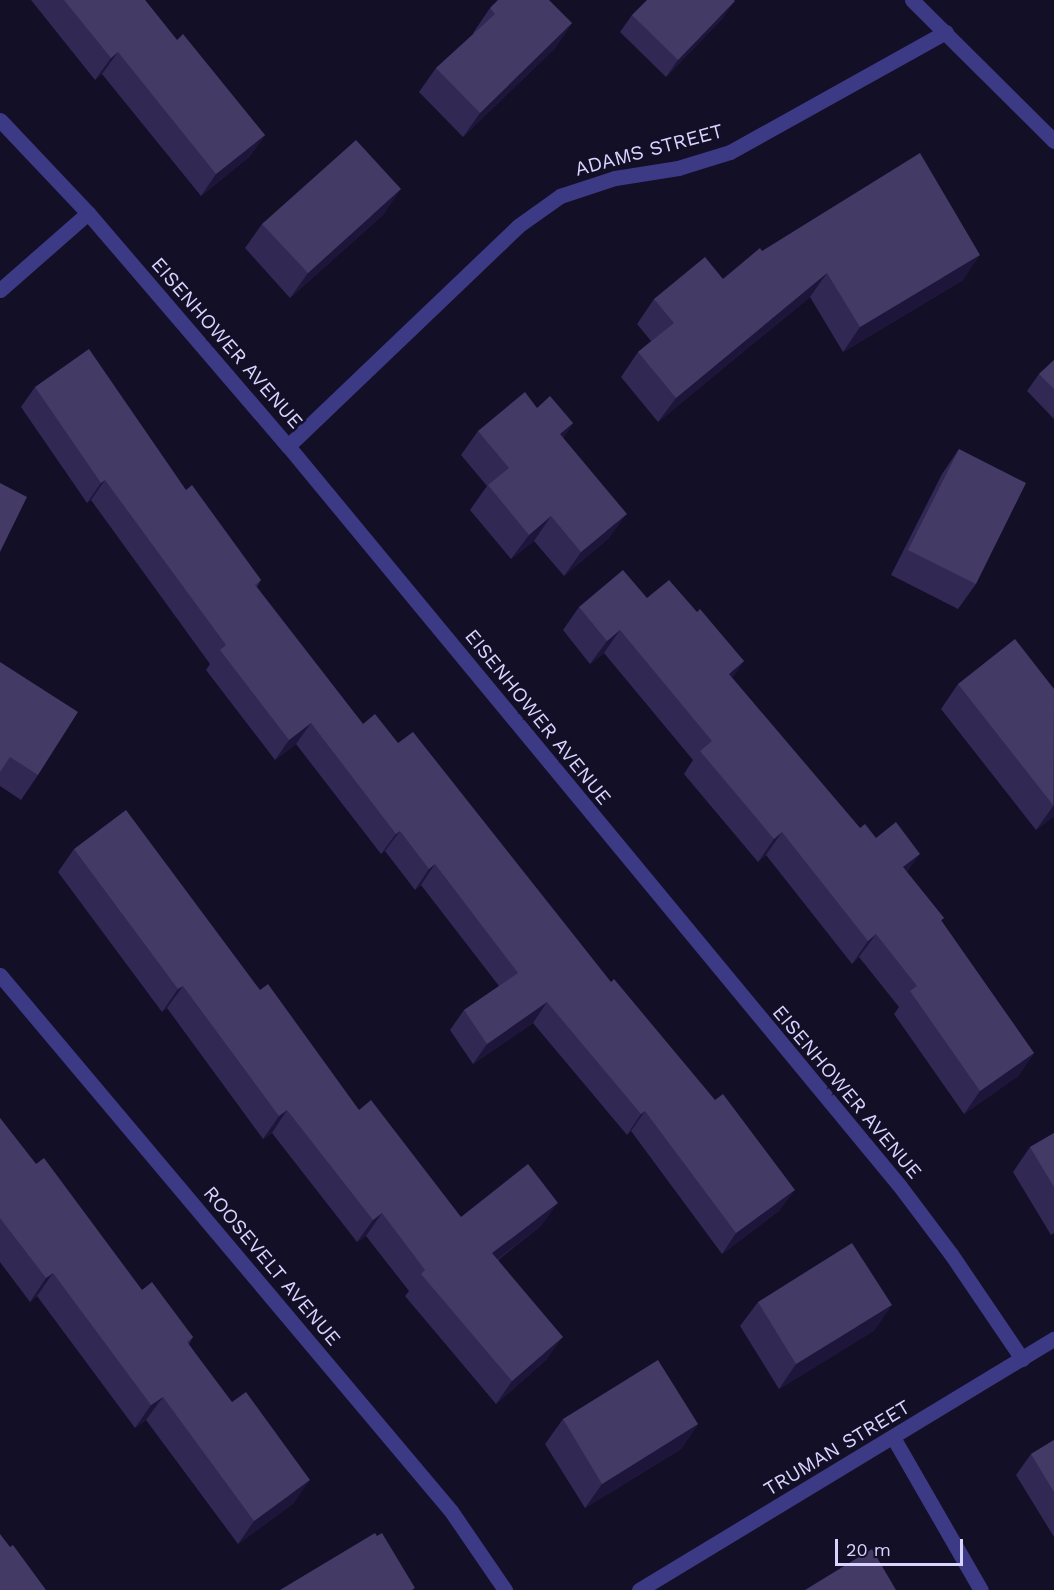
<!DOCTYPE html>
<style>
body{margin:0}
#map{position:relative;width:1054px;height:1590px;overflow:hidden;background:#130f26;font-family:"Work Sans",sans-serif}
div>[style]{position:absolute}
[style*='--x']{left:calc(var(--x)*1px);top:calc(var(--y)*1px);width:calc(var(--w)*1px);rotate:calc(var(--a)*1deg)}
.minor>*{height:15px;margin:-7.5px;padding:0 7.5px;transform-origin:7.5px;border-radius:7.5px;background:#3d3a85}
.tertiary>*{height:15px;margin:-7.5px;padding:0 7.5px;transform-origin:7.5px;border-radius:7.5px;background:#3d3a85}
.wall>*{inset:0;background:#312854}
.shaded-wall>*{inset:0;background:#1d163a}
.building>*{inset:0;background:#433a66}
span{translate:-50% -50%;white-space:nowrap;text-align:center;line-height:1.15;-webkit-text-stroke:5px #130f26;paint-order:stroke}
.street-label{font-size:20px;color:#d9d4ff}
.scale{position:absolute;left:835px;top:1539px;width:128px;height:27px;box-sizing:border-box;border:3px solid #d9d4ff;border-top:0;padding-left:8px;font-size:18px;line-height:21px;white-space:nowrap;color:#d9d4ff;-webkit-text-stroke:4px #130f26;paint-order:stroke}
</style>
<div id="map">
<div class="minor">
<div style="--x:0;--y:120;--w:128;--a:46.6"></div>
<div style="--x:88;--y:213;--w:307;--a:49.4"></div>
<div style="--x:288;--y:446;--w:959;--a:50.42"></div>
<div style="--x:899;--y:1185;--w:86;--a:53"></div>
<div style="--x:951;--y:1254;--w:127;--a:55.9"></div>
<div style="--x:0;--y:290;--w:117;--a:-41.2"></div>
<div style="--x:288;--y:446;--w:318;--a:-43.7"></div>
<div style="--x:518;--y:226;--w:52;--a:-35.5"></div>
<div style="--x:560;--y:196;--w:58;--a:-18.1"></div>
<div style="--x:615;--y:178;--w:64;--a:-9"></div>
<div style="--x:678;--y:168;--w:54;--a:-17.1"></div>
<div style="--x:730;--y:152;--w:247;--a:-29.1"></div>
<div style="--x:0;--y:975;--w:700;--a:49.92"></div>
<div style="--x:451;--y:1511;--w:96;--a:55.6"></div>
<div style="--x:894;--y:1439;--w:174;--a:60.1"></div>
<div style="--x:639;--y:1590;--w:485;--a:-31.2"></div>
</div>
<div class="tertiary">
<div style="--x:912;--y:0;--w:200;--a:44.8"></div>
</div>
<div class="wall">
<div style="clip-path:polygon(31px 0,145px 0,177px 40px,265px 135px,249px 157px,201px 196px,102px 74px,95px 80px)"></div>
<div style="clip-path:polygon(490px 8px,572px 23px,555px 48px,463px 137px,419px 92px,436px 68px,474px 34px,473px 33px)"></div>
<div style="clip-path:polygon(632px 15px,723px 18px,666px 77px,620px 32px)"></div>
<div style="clip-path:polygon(384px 214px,290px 298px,245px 248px,262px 224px)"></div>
<div style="clip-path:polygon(762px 251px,963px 280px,843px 352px,810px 297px,658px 422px,621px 377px,638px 352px,651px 341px,637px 324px,654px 299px,723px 279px)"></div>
<div style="clip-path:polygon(1054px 360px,1054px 419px,1027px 391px,1039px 374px)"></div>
<div style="clip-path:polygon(35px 387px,186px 490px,261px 580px,257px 587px,363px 724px,398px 743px,780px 1210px,722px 1254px,631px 1131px,627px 1135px,533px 1023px,473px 1064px,450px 1030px,464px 1010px,499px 986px,421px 885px,415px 890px,385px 851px,381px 854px,296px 744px,275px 760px,206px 670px,210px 664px,91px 500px,87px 503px,21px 407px)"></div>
<div style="clip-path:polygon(537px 408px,573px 423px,563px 438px,609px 538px,564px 576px,534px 541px,511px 559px,470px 510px,487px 486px,461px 455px,478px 431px)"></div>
<div style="clip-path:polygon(959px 449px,976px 584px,958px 609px,891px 575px,942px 474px)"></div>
<div style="clip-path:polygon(647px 598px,697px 612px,744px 661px,732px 678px,860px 828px,876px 838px,907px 872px,944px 918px,941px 921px,1034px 1053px,1018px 1076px,964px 1114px,894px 1014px,899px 1007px,859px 957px,852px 964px,766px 855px,758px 862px,684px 774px,693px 760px,604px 653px,590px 664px,563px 630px,579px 607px)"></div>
<div style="clip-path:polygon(0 662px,38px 775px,21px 800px,0 786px)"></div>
<div style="clip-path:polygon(958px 684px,1054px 689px,1054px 816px,1036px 830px,941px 709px)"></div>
<div style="clip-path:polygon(74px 849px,260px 990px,359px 1110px,461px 1217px,542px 1225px,498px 1260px,547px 1359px,496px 1404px,405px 1296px,409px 1291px,366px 1236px,357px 1242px,272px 1133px,263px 1139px,167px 1008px,162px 1012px,58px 872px)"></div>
<div style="clip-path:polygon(0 1118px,36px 1164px,142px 1290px,193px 1337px,189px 1344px,294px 1503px,238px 1544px,146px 1420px,135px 1428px,37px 1296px,30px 1302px,0 1262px)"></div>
<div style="clip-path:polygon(1054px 1133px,1054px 1233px,1051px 1235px,1013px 1172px,1030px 1147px)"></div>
<div style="clip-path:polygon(758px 1302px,875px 1330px,779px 1389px,740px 1326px)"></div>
<div style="clip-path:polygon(563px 1419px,698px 1424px,681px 1449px,585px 1508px,545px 1444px)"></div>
<div style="clip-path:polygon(1054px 1440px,1054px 1537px,1016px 1475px,1031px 1454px)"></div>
</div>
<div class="shaded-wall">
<div style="clip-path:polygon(735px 1px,723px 18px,666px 77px,678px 60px)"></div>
<div style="clip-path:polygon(572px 23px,555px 48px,463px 137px,480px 113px)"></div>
<div style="clip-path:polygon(118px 52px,102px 74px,95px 80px,111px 58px)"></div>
<div style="clip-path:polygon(265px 135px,249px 157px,201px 196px,216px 174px)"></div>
<div style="clip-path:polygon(401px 189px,384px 214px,290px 298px,308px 273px)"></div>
<div style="clip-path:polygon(980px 255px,963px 280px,843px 352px,860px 327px)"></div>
<div style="clip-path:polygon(827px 273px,810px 297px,658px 422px,676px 398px)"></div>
<div style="clip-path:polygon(573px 423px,556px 448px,560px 434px)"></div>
<div style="clip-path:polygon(105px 480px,91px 500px,87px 503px,101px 483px)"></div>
<div style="clip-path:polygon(627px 514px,609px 538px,564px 576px,581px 552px)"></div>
<div style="clip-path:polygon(551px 516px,534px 541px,511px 559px,529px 535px)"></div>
<div style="clip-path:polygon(620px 630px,604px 653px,590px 664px,607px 641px)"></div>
<div style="clip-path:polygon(744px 661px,728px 684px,729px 674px)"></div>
<div style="clip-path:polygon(311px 723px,296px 744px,275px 760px,289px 740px)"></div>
<div style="clip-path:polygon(1054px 805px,1054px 816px,1036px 830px)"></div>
<div style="clip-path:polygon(400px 831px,385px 851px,381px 854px,396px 834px)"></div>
<div style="clip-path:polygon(782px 832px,766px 855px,758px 862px,774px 839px)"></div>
<div style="clip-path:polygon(920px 854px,904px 876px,903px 867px)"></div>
<div style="clip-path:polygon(435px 864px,421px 885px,415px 890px,429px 869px)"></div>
<div style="clip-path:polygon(876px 934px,859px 957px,852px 964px,868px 941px)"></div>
<div style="clip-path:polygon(183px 986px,167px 1008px,162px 1012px,178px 989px)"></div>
<div style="clip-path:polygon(547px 1002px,533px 1023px,473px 1064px,487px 1044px)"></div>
<div style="clip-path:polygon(1034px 1053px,1018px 1076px,964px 1114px,980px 1091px)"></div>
<div style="clip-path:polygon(287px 1110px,272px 1133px,263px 1139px,279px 1116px)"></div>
<div style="clip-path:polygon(645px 1111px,631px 1131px,627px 1135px,641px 1114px)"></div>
<div style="clip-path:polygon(795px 1190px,780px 1210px,722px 1254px,736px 1233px)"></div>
<div style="clip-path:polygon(558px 1203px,542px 1225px,476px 1276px,492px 1253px)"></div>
<div style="clip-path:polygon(382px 1213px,366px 1236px,357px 1242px,373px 1220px)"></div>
<div style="clip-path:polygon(53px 1273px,37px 1296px,30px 1302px,46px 1278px)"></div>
<div style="clip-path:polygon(892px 1305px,875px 1330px,779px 1389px,796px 1364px)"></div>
<div style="clip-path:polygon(563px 1337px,547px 1359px,496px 1404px,512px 1381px)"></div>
<div style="clip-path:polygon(163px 1397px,146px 1420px,135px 1428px,151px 1405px)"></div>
<div style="clip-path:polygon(698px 1424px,681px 1449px,585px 1508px,602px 1484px)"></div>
<div style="clip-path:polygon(310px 1480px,294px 1503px,238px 1544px,254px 1521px)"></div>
</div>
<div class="building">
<div style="clip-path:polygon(64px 0,145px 0,177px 40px,183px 34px,265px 135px,216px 174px,118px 52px,111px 58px)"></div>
<div style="clip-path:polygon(498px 0,549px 0,572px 23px,480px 113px,436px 68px,495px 14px,490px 8px)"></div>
<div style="clip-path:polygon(647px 0,734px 0,735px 1px,678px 60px,632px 15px)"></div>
<div style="clip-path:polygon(356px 140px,401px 189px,308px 273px,262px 224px)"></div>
<div style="clip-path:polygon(920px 153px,980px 255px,860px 327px,827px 273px,676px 398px,638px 352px,674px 323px,654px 299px,705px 257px,723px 279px,760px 248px,762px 251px)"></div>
<div style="clip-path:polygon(89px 349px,186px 490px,192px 485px,261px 580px,255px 585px,363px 724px,375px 714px,398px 743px,413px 732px,611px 982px,614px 979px,715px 1100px,723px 1094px,795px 1190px,736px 1233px,645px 1111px,641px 1114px,547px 1002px,487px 1044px,464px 1010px,518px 973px,435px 864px,429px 869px,400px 831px,396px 834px,311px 723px,289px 740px,220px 650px,226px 645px,105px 480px,101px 483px,35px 387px)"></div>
<div style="clip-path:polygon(1054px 360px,1054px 389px,1039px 374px)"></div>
<div style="clip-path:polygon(525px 392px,537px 408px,550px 396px,573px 423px,560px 434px,627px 514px,581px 552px,551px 516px,529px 535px,488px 485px,509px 468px,478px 431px)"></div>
<div style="clip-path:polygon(959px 449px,1026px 483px,976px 584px,908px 550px)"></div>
<div style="clip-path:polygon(0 483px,27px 497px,0 552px)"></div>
<div style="clip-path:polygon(623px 570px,647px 598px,669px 580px,697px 612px,700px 609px,744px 661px,729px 674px,860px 828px,865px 824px,876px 838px,896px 822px,920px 854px,903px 867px,944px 918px,941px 920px,1034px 1053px,980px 1091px,910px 991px,917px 986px,876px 934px,868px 941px,782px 832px,774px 839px,700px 751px,712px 741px,620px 630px,607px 641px,579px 607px)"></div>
<div style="clip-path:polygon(1015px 639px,1054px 689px,1053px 805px,958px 684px)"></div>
<div style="clip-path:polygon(0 662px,78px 712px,38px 775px,10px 757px,0 772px)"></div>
<div style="clip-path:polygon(126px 810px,260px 990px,268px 984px,359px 1110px,371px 1100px,461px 1217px,528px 1164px,558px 1203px,492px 1253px,563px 1337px,512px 1381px,421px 1274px,425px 1270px,382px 1213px,373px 1220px,287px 1110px,279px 1116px,183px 986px,178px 989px,74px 849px)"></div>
<div style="clip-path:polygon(0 1118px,36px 1164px,44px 1158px,142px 1290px,152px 1282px,193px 1337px,187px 1342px,232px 1402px,246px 1392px,310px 1480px,254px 1521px,163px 1397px,151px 1405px,53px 1273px,46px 1278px,0 1218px)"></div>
<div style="clip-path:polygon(1054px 1133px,1054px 1187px,1030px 1147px)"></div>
<div style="clip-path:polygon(852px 1243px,892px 1305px,796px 1364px,758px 1302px)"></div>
<div style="clip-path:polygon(658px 1360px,698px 1424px,602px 1484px,563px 1419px)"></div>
<div style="clip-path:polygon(1054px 1440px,1054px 1492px,1031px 1454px)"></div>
<div style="clip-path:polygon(375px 1533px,377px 1536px,382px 1533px,415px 1588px,412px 1590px,280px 1590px)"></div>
<div style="clip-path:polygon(0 1534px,10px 1547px,13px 1545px,46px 1590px,0 1590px)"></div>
<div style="clip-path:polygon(872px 1549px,896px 1590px,805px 1590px)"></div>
</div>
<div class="street-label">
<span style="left:649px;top:150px;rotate:-15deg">ADAMS STREET</span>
<span style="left:227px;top:343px;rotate:49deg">EISENHOWER AVENUE</span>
<span style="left:538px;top:717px;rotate:51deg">EISENHOWER AVENUE</span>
<span style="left:847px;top:1092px;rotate:50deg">EISENHOWER AVENUE</span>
<span style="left:272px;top:1266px;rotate:50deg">ROOSEVELT AVENUE</span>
<span style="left:837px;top:1448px;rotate:-31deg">TRUMAN STREET</span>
</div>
<div class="scale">20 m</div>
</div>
